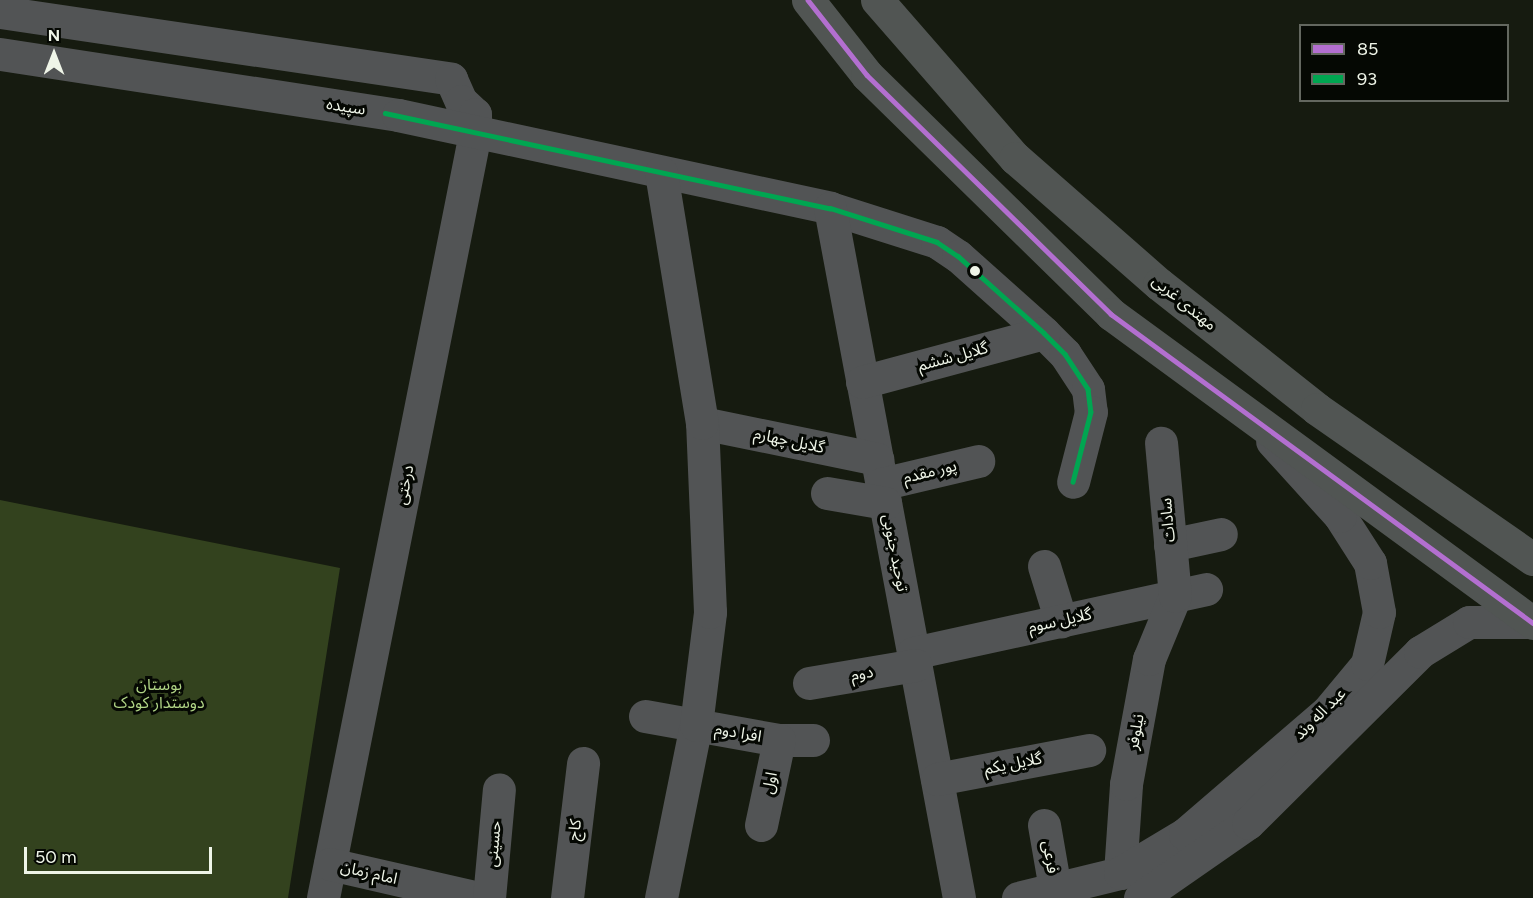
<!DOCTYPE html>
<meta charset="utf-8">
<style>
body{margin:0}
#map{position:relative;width:1533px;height:898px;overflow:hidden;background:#161b10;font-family:Figtree,"Noto Sans Arabic",sans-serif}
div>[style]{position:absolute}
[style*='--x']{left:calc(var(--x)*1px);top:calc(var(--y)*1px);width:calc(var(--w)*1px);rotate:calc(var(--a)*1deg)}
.green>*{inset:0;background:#33421e}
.minor>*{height:33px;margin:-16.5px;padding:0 16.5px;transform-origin:16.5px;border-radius:16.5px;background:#525455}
.major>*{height:33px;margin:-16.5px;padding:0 16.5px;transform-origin:16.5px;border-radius:16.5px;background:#515553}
.bus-1>*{height:4.5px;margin:-2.25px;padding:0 2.25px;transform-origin:2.25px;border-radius:2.25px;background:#b36fd0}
.bus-2>*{height:4.5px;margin:-2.25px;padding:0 2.25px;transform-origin:2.25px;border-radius:2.25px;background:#00a651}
.dots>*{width:16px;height:16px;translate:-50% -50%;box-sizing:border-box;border:3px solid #050803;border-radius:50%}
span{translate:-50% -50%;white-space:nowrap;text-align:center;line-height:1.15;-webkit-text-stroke:6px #050803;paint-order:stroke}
.street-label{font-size:16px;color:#eff5e8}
.park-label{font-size:16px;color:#b0d485}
.legend{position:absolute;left:1299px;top:24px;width:210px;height:78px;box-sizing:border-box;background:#050803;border:2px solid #63675f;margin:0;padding:8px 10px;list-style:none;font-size:18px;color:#eff5e8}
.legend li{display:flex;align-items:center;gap:12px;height:30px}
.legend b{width:30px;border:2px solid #63675f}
.north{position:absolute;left:24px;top:24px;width:60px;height:60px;-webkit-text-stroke:4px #050803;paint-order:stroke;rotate:0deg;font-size:16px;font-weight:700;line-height:24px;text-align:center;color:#eff5e8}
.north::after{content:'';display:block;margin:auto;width:21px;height:27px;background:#eff5e8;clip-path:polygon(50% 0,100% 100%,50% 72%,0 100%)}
.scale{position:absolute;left:24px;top:847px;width:188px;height:27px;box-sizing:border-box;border:3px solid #eff5e8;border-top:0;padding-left:8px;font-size:18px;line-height:21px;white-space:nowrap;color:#eff5e8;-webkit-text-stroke:4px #050803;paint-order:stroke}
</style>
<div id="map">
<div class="green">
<div style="clip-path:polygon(0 500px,340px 568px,288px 898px,0 898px)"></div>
</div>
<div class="minor">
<div style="--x:0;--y:12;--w:456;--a:8.4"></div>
<div style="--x:451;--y:79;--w:24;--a:66"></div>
<div style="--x:461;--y:101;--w:19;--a:43"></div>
<div style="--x:475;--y:114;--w:19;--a:90"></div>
<div style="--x:475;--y:133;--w:780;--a:101.24"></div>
<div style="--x:0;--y:54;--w:403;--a:8.7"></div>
<div style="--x:398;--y:115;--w:442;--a:12.1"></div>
<div style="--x:830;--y:208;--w:112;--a:17.6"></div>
<div style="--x:937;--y:242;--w:25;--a:34"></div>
<div style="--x:958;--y:256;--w:115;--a:41.8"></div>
<div style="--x:1044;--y:333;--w:30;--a:45"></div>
<div style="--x:1065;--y:354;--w:42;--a:56.7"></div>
<div style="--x:1088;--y:389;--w:23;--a:83"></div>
<div style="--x:1091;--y:412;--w:72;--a:104.4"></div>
<div style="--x:830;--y:208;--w:702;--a:79.41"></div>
<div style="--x:862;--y:382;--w:188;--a:-15.1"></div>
<div style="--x:702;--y:423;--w:179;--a:11.6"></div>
<div style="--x:881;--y:484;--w:100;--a:-13.3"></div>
<div style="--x:827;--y:493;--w:59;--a:9.8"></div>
<div style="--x:1170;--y:545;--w:52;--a:-12.2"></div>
<div style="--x:1044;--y:566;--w:58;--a:72.8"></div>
<div style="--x:913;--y:653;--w:300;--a:-12.3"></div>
<div style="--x:809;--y:683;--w:108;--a:-9.6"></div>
<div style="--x:645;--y:716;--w:136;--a:10.2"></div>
<div style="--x:779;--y:740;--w:34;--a:0"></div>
<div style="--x:937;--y:779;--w:155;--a:-10.8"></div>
<div style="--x:761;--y:825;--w:87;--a:-78"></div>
<div style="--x:1044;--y:825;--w:65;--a:80.2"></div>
<div style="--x:330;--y:864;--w:153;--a:12.9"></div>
<div style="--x:1120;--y:873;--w:89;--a:-86.1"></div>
<div style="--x:1126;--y:784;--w:127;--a:-79.6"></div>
<div style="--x:1149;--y:659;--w:68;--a:-67.6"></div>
<div style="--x:1175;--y:596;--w:154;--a:-95.2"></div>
<div style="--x:489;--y:898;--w:109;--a:-84.8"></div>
<div style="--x:567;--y:898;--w:136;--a:-83.2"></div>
<div style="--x:661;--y:898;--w:177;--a:-78.6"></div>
<div style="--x:696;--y:725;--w:114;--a:-82.9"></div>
<div style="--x:710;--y:612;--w:189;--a:-92.4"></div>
<div style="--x:702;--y:423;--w:254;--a:-99.3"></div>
<div style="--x:1018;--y:898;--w:105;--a:-13.8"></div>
<div style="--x:1120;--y:873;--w:76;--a:-31"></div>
<div style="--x:1185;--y:834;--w:187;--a:-40.7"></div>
<div style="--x:1327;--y:712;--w:62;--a:-50.2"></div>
<div style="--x:1367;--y:664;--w:53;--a:-77"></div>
<div style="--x:1379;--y:612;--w:50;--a:-100.4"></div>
<div style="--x:1370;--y:563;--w:56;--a:-122.6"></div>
<div style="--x:1340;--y:516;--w:101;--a:-132.2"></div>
<div style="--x:1140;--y:898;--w:131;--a:-34.8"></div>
<div style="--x:1248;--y:823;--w:243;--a:-44.8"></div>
<div style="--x:1420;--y:652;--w:57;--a:-31.5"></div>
<div style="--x:1469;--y:622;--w:63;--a:0"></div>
</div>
<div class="major">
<div style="--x:808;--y:0;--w:95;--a:51.8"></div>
<div style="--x:867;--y:75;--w:342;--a:44.4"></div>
<div style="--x:1111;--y:314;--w:523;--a:36.21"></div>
<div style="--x:877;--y:0;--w:210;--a:48.9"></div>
<div style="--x:1015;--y:158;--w:191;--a:41.2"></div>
<div style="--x:1159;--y:284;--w:201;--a:38.3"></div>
<div style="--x:1317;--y:409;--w:263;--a:34.8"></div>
</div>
<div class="bus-1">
<div style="--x:808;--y:0;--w:95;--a:51.8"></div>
<div style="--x:867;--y:75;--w:342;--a:44.4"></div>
<div style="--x:1111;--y:314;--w:523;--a:36.21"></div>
</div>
<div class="bus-2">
<div style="--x:385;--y:113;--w:455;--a:12.1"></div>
<div style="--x:830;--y:208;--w:112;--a:17.6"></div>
<div style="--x:937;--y:242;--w:25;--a:34"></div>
<div style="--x:958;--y:256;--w:115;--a:41.8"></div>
<div style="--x:1044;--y:333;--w:30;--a:45"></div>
<div style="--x:1065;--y:354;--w:42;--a:56.7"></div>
<div style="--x:1088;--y:389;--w:23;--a:83"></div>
<div style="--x:1091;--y:412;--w:72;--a:104.4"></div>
</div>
<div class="dots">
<div style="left:975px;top:271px;background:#eff5e8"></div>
</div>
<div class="street-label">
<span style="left:346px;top:107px;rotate:9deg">سپیده</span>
<span style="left:1184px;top:303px;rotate:39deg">مهتدی غربی</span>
<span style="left:953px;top:357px;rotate:-15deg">گلایل ششم</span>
<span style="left:789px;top:441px;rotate:12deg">گلایل چهارم</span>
<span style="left:930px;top:472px;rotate:-14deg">پور مقدم</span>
<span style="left:405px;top:485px;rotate:-79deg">درختی</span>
<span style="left:1168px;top:520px;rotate:-95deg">سادات</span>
<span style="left:895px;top:553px;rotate:79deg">توحید جنوبی</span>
<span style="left:1060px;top:621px;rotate:-12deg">گلایل سوم</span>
<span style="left:862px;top:674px;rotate:-10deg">دوم</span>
<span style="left:1320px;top:714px;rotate:-45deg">عبد اله وند</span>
<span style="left:1136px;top:732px;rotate:-80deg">نیلوفر</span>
<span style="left:738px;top:733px;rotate:10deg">افرا دوم</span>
<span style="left:1013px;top:764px;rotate:-11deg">گلایل یکم</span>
<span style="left:770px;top:783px;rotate:-78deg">اول</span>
<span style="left:575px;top:830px;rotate:-83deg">کاج</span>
<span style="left:494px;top:844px;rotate:-85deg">حسینی</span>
<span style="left:1050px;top:857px;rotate:81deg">فرعی</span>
<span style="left:369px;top:873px;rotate:13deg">امام زمان</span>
</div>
<div class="park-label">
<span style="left:159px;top:694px">بوستان<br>دوستدار کودک</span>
</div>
<ul class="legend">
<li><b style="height:8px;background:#b36fd0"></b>85</li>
<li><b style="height:8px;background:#00a651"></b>93</li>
</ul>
<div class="north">N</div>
<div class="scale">50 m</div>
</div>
